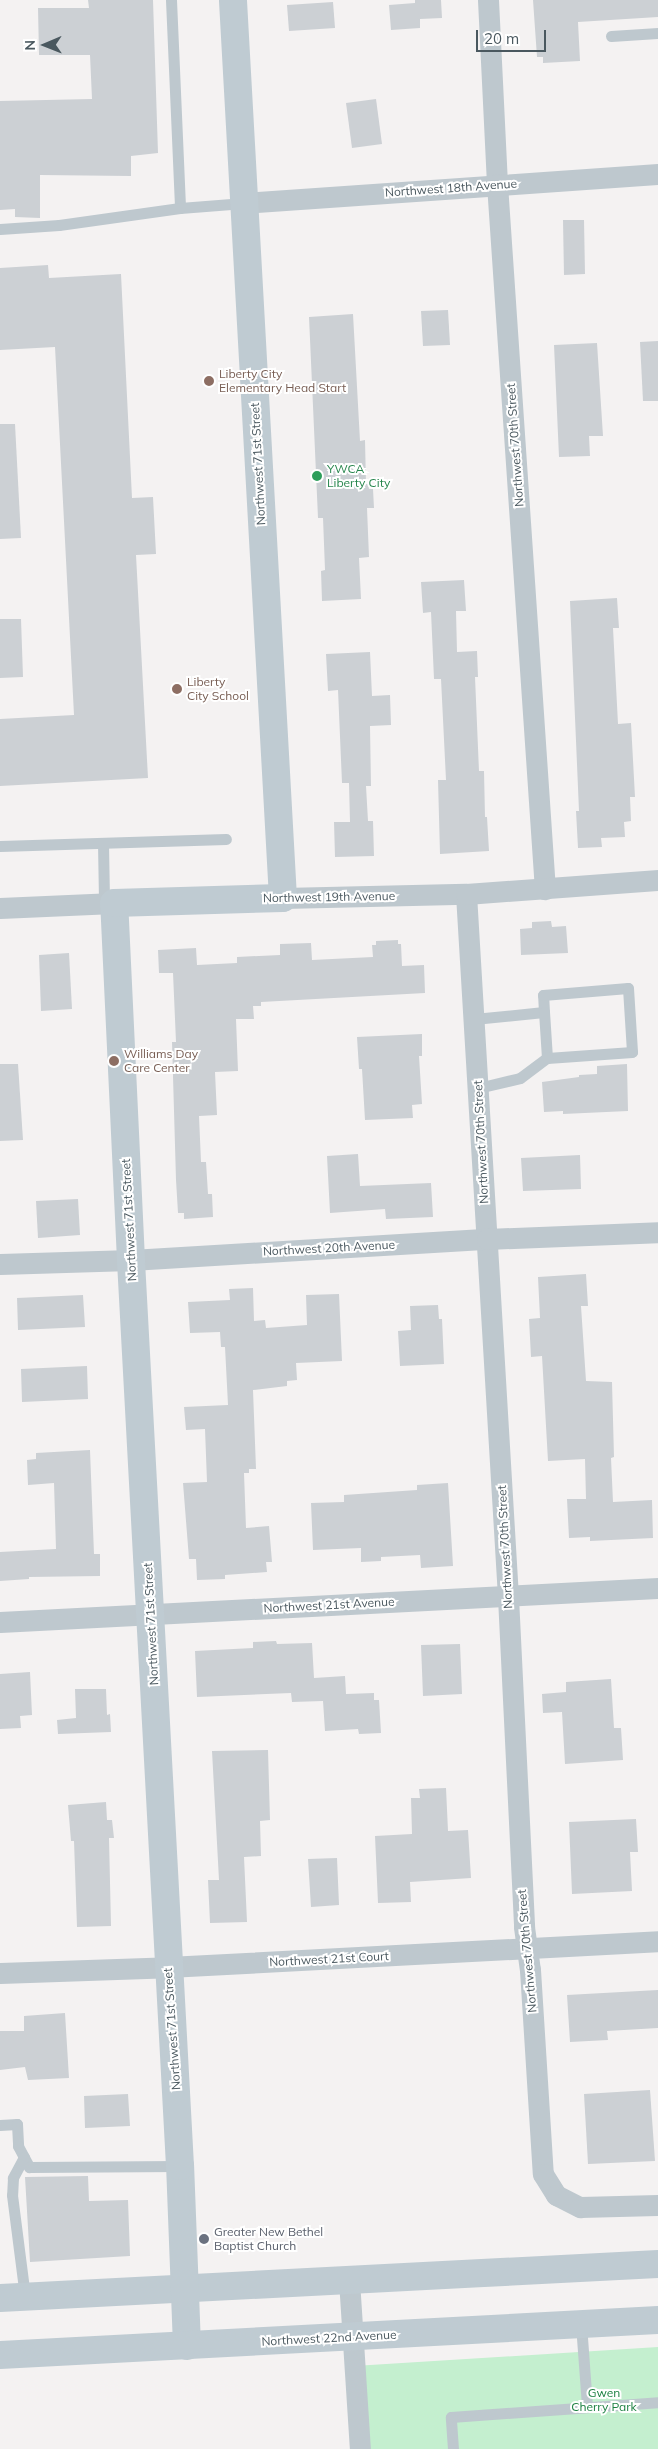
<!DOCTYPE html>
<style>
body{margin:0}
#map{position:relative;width:658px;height:2449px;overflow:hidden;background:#f4f2f2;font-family:Mulish,sans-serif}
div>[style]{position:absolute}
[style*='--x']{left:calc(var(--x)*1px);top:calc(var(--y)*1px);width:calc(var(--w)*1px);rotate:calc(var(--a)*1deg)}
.green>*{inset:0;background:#c4efcf}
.building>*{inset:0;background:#ccd0d4}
.lane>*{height:11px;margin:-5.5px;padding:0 5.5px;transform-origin:5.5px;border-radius:5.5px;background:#bec8ce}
.street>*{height:21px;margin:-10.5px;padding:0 10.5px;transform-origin:10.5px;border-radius:10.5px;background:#bec8ce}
.secondary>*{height:28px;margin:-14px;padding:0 14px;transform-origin:14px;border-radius:14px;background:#bfcbd2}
.dots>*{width:14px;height:14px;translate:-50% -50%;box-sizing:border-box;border:2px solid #fff;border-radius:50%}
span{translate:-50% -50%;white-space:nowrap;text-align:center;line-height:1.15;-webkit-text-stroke:4px #fff;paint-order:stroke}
.street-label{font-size:12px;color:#4a585f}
.education-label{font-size:12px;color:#785e54}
.left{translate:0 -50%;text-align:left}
.leisure-label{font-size:12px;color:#27864d}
.worship-label{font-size:12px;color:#5b616d}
.park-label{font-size:12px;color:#1c8041}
.north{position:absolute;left:20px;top:20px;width:50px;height:50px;-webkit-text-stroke:4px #fff;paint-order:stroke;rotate:269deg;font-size:14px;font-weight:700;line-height:20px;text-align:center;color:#4a585f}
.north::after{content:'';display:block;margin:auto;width:18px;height:22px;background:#4a585f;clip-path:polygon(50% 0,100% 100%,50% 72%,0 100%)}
.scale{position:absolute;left:476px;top:30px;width:70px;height:22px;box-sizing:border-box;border:2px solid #4a585f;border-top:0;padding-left:6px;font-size:15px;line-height:18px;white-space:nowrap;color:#4a585f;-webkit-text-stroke:4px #fff;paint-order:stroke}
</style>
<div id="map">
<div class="green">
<div style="clip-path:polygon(658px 2347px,658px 2449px,358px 2449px,354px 2366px)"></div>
</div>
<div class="building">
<div style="clip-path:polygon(88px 0,153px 0,158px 153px,131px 156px,131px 176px,40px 175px,40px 218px,15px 217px,15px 209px,0 210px,0 101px,92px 99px,90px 55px,39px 55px,38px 8px,89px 8px)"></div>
<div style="clip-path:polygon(415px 0,441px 0,442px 18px,420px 19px,420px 28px,391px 30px,389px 5px,415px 3px)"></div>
<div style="clip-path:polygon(533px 0,658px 0,658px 17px,578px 22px,580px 61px,543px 63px,543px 57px,537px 57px)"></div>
<div style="clip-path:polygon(333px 2px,335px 28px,289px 31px,287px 5px)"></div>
<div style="clip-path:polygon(376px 99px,382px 144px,352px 148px,346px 103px)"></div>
<div style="clip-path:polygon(563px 220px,584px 220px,585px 274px,564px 275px)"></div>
<div style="clip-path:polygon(48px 265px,49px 278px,121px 274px,132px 498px,153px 497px,156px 554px,136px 555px,148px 778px,0 786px,0 719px,74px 715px,55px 347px,0 350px,0 268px)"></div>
<div style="clip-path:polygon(448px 310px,450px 345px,423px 346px,421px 311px)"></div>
<div style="clip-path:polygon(353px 314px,360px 441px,365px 440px,366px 484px,368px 484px,369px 489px,373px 489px,374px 508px,367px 508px,369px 557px,359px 558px,361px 599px,322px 601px,321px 571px,325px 570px,323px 518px,318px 518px,309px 317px)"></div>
<div style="clip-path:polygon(658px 341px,658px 401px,643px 401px,640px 342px)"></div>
<div style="clip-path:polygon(597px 343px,603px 436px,589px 436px,590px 456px,559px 457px,554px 345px)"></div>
<div style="clip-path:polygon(0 424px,15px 424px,21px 538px,0 539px)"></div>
<div style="clip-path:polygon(464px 580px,466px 611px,456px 611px,457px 652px,477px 651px,478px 677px,475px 677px,479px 771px,484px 771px,485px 817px,487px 817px,489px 851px,440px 854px,438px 780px,446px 780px,441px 679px,434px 679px,431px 612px,423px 613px,421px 582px)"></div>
<div style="clip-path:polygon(617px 598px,619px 628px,613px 628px,618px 724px,631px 723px,635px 797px,630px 797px,631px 821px,624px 822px,625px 837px,601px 838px,602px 847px,578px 848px,576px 811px,579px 811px,570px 601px)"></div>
<div style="clip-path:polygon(0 619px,21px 619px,23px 677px,0 678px)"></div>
<div style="clip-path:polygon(370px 652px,372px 696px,390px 695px,391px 725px,370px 726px,371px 786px,366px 786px,368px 821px,373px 821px,374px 856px,335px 857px,334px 822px,350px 822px,349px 783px,342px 783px,338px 690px,328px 691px,326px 654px)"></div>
<div style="clip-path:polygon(551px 921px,552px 927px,566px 926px,568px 953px,521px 955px,520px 929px,532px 928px,532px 922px)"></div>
<div style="clip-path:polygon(398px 940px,398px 944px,401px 944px,402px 966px,424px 965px,425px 993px,261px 1002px,261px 1006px,253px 1006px,254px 1019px,236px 1019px,238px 1071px,215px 1072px,217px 1115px,199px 1116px,201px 1162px,206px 1162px,208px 1194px,212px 1194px,213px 1217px,184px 1219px,184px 1213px,178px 1213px,176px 1180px,172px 1042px,176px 1042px,173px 973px,159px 973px,158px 950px,196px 948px,197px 965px,237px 963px,237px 957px,280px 955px,280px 944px,311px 943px,312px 960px,373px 957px,372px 945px,376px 945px,376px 941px)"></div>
<div style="clip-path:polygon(69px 953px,72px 1009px,41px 1011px,39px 955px)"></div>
<div style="clip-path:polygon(422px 1034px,422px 1056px,419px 1056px,422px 1104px,412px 1105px,413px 1118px,365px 1120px,362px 1069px,359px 1069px,357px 1037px)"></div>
<div style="clip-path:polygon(0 1064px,18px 1064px,23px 1140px,0 1141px)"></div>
<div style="clip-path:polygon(627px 1064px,628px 1111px,563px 1114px,563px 1111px,544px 1112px,542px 1082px,579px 1077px,579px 1075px,597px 1074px,597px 1066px)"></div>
<div style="clip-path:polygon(358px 1154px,360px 1186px,431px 1183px,433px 1217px,386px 1219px,385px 1209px,330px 1213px,327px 1156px)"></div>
<div style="clip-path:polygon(580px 1155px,581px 1189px,523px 1191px,521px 1158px)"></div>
<div style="clip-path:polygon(78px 1199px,80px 1235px,38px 1238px,36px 1201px)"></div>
<div style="clip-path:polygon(586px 1274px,588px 1306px,581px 1306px,586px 1381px,612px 1382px,614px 1457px,611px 1458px,613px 1502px,652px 1500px,653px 1538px,590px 1541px,590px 1537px,569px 1538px,567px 1499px,586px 1499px,585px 1459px,548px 1461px,542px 1356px,531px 1357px,529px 1319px,540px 1318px,538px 1277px)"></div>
<div style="clip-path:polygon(253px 1288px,254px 1321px,265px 1320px,266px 1328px,307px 1325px,306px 1295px,339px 1294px,342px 1361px,296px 1363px,297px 1380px,287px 1381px,287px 1386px,253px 1390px,256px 1469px,249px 1469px,249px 1473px,244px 1473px,246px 1528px,269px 1526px,272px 1562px,266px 1562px,267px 1572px,225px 1575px,225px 1579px,197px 1580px,196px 1559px,189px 1559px,183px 1483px,207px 1482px,205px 1429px,186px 1430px,184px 1407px,228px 1405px,225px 1347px,221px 1347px,220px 1332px,190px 1333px,188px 1302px,230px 1300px,229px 1289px)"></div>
<div style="clip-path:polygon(83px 1295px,85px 1327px,18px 1330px,17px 1298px)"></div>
<div style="clip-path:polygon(438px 1305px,439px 1319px,442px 1319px,444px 1364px,400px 1366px,398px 1331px,411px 1330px,410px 1306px)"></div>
<div style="clip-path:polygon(87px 1366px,88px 1399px,22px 1402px,21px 1369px)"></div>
<div style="clip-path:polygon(90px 1450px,94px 1554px,100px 1554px,100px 1576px,29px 1577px,29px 1579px,0 1581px,0 1552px,56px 1549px,54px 1483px,28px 1485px,27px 1460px,36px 1459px,36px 1453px)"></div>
<div style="clip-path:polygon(448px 1483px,453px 1566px,421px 1568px,420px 1555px,381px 1557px,381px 1561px,361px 1562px,361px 1548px,313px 1550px,311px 1503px,344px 1502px,344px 1495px,417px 1490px,417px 1485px)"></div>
<div style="clip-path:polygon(276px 1641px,277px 1644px,312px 1643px,314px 1678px,345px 1676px,346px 1694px,374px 1693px,374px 1700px,379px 1700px,381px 1733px,359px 1734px,358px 1729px,325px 1731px,323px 1701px,292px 1702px,291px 1693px,197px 1697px,195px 1651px,253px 1648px,253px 1642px)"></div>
<div style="clip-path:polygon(460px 1644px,462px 1694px,423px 1696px,421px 1645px)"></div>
<div style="clip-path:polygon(30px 1672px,32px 1715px,20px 1716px,21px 1728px,0 1729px,0 1674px)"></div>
<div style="clip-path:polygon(611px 1679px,614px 1728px,621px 1728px,623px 1760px,565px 1764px,562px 1712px,543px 1713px,542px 1694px,566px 1692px,566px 1682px)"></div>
<div style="clip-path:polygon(75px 1689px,106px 1689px,107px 1715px,110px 1714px,111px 1732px,58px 1734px,57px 1720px,76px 1718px)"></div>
<div style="clip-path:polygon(268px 1750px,270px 1820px,260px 1821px,261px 1856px,244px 1857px,247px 1922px,210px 1923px,208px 1880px,219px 1880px,212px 1751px)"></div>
<div style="clip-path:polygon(446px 1788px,448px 1831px,468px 1830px,471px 1878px,410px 1882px,411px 1902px,378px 1903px,375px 1836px,412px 1834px,411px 1798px,420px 1798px,419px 1789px)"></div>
<div style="clip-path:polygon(106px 1802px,107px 1820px,112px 1820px,114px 1838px,109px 1838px,111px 1926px,77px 1927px,74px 1841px,71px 1841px,68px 1805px)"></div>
<div style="clip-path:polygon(636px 1819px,638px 1852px,630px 1852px,632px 1891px,572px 1894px,569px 1822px)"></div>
<div style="clip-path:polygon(337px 1858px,339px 1905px,311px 1907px,308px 1859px)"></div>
<div style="clip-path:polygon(658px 1990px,658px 2028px,607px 2031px,608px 2040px,570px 2042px,567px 1995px)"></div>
<div style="clip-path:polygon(65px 2013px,69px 2078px,28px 2080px,25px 2067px,0 2070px,0 2031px,24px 2031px,24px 2016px)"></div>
<div style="clip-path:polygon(650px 2090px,655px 2161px,588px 2164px,584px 2094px)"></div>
<div style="clip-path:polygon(128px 2094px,130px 2126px,85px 2128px,84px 2096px)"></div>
<div style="clip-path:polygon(88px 2176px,89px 2201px,128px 2200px,130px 2256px,30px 2262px,25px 2177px)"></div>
</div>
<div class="lane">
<div style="--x:171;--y:0;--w:208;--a:87.5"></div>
<div style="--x:180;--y:208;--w:64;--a:-4.5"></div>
<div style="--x:611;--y:36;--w:47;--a:-3.7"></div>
<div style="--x:0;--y:229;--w:59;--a:-3.9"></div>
<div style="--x:59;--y:225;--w:122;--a:-8"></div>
<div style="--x:103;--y:843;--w:60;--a:89"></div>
<div style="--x:0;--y:846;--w:226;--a:-1.8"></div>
<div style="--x:474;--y:1019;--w:70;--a:-5.7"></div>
<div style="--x:544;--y:1012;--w:17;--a:-93"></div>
<div style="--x:543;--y:995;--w:85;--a:-4.7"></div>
<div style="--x:628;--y:988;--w:64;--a:86.4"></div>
<div style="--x:632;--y:1052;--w:85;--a:176"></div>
<div style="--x:547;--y:1058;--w:46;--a:-93.7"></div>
<div style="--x:478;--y:1088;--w:43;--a:-13.4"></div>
<div style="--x:520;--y:1078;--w:34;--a:-37"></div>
<div style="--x:0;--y:2125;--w:17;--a:-3"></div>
<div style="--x:17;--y:2124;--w:22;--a:87"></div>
<div style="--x:18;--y:2146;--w:24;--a:62"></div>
<div style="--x:29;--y:2167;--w:151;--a:-0.4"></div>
<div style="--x:24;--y:2157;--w:24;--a:118"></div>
<div style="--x:13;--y:2178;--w:17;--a:93"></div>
<div style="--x:12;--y:2195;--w:103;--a:82.7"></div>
<div style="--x:581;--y:2324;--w:82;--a:85.8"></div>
<div style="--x:453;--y:2449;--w:32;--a:-94"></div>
<div style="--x:451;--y:2417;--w:208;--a:-4.1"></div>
</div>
<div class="street">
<div style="--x:488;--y:0;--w:184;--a:87.2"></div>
<div style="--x:497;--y:184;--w:707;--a:86.11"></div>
<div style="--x:244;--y:203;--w:415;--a:-4"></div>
<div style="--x:466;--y:894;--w:704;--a:86.58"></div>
<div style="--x:508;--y:1597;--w:330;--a:87.2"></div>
<div style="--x:524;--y:1927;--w:43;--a:82.1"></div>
<div style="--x:530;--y:1970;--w:204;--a:86.4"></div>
<div style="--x:543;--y:2174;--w:25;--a:58"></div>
<div style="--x:556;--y:2195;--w:27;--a:27"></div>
<div style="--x:580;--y:2207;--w:78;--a:-1.5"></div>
<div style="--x:283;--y:898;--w:183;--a:-1.3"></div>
<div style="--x:466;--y:894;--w:193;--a:-4.2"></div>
<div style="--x:0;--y:908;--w:114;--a:-2.5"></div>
<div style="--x:0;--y:1264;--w:131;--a:-1.7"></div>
<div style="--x:131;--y:1260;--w:357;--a:-3.4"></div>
<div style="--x:487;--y:1239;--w:171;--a:-2.3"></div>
<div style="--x:0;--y:1622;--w:659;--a:-2.96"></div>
<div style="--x:0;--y:1973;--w:168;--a:-2"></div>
<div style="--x:168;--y:1967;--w:491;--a:-3"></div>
<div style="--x:349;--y:2280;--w:169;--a:86.3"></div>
</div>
<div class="secondary">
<div style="--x:0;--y:2298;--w:659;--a:-2.96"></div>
<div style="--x:187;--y:2346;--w:180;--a:-92.2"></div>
<div style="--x:180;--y:2166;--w:907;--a:-93.1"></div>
<div style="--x:131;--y:1260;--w:357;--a:-92.7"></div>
<div style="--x:114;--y:903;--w:169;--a:-1.7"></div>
<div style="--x:283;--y:898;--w:899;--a:-93.19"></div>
<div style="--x:0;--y:2355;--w:659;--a:-3.04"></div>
</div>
<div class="dots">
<div style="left:209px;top:381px;background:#8d6e63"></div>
<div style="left:317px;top:476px;background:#2e9e5b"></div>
<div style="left:177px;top:689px;background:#8d6e63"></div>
<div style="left:114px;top:1061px;background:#8d6e63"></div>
<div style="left:204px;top:2239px;background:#6b7280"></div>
</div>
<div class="street-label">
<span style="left:451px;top:188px;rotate:-4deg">Northwest 18th Avenue</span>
<span style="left:515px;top:445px;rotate:-94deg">Northwest 70th Street</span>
<span style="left:258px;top:464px;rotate:-93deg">Northwest 71st Street</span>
<span style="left:329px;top:897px;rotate:-1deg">Northwest 19th Avenue</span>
<span style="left:481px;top:1142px;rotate:-93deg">Northwest 70th Street</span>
<span style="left:129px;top:1220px;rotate:-93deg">Northwest 71st Street</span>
<span style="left:329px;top:1248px;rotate:-3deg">Northwest 20th Avenue</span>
<span style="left:505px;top:1547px;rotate:-93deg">Northwest 70th Street</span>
<span style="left:329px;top:1605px;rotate:-3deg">Northwest 21st Avenue</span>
<span style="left:151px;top:1624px;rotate:-93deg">Northwest 71st Street</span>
<span style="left:527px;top:1951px;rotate:-95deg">Northwest 70th Street</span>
<span style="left:329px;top:1959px;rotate:-3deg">Northwest 21st Court</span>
<span style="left:172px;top:2029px;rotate:-94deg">Northwest 71st Street</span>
<span style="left:329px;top:2338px;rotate:-3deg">Northwest 22nd Avenue</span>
</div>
<div class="education-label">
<span class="left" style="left:219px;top:381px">Liberty City<br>Elementary Head Start</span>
<span class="left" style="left:187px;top:689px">Liberty<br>City School</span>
<span class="left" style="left:124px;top:1061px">Williams Day<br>Care Center</span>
</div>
<div class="leisure-label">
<span class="left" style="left:327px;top:476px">YWCA<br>Liberty City</span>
</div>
<div class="worship-label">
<span class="left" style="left:214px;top:2239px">Greater New Bethel<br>Baptist Church</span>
</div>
<div class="park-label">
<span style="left:604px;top:2400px">Gwen<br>Cherry Park</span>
</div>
<div class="north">N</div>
<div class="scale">20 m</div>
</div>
